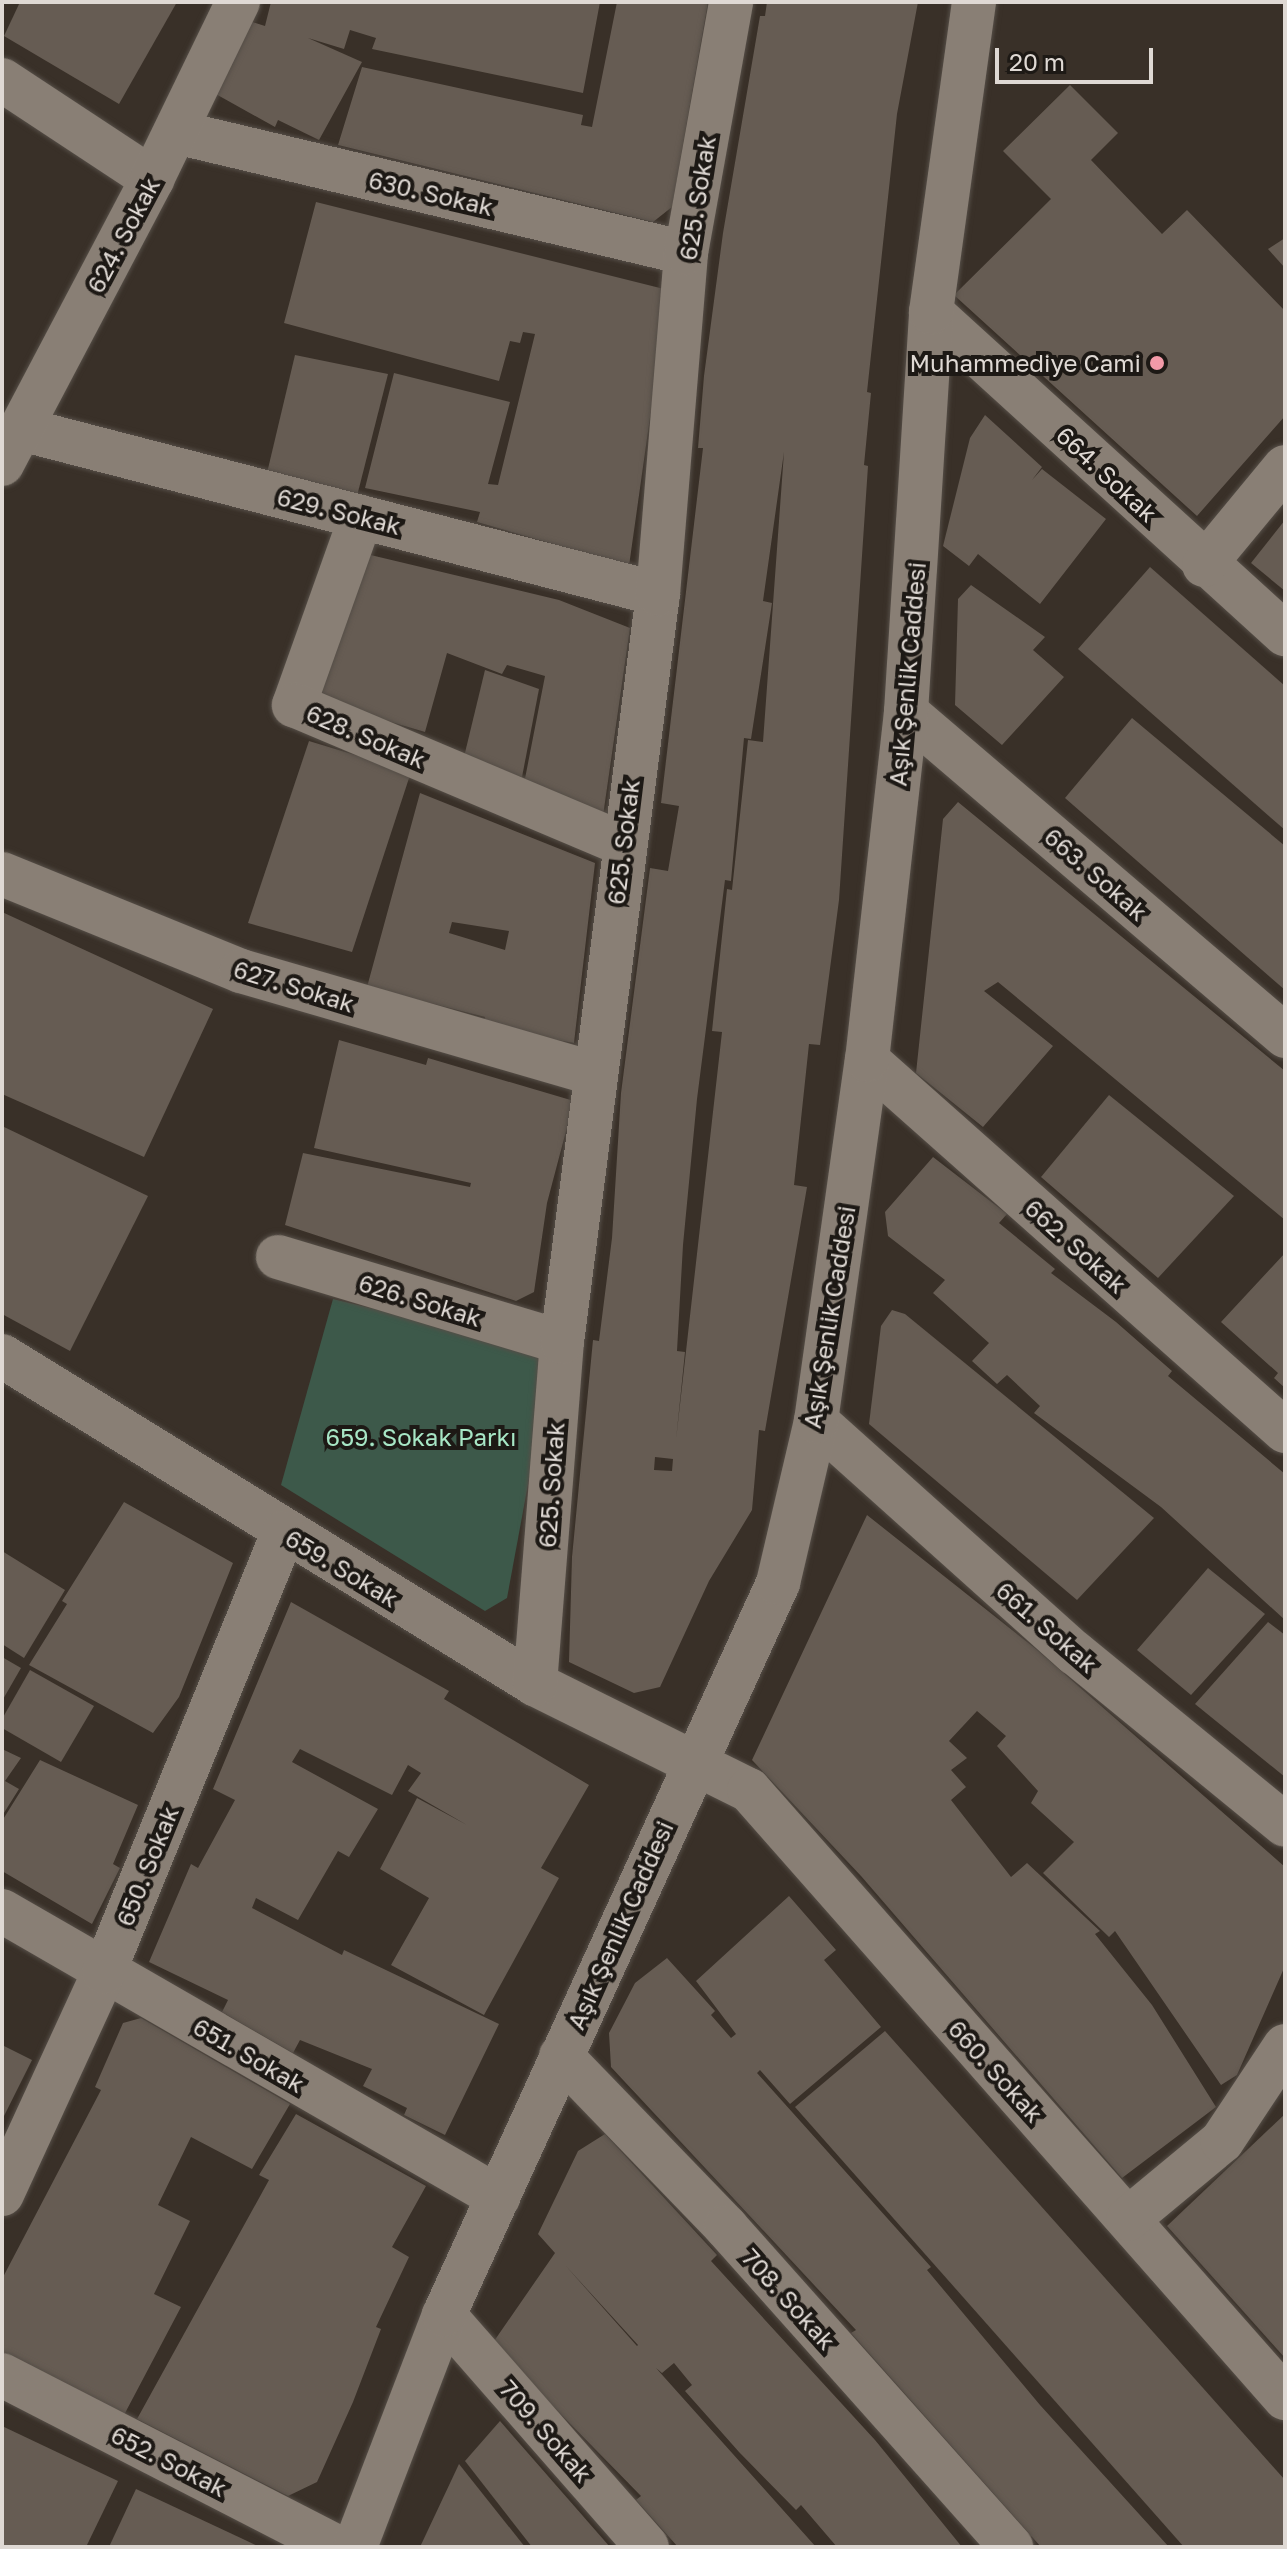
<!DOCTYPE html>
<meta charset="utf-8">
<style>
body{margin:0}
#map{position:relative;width:1287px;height:2549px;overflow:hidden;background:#393028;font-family:"Golos Text",sans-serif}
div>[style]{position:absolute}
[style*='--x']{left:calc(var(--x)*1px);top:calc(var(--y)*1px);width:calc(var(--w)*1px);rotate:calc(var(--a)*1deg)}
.green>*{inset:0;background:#3d594a}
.building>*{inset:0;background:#665c53}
.roads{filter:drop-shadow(0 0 2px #554e47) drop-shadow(0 0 2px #554e47)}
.minor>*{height:44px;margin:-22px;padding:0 22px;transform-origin:22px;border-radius:22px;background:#897f75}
.tertiary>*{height:44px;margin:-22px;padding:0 22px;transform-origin:22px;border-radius:22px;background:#897f75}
.dots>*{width:22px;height:22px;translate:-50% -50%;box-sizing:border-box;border:4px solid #1d1915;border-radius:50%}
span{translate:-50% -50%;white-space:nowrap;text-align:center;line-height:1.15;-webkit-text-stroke:8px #1d1915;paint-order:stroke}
.street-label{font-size:24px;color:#dfd9d4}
.poi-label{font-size:24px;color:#dfd9d4}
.right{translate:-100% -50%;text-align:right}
.park-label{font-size:24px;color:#a7e6c5}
.frame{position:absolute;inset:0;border:4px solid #dfd9d4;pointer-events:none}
.scale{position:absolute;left:995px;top:48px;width:158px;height:36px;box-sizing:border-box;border:4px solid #dfd9d4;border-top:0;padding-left:10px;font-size:24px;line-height:28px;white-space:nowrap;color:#dfd9d4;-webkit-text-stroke:6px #1d1915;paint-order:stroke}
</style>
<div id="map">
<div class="green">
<div style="clip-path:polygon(333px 1299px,541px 1349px,549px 1371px,507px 1598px,485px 1611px,281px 1485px)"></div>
</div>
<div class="building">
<div style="clip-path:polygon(20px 2px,177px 2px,119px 104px,4px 36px)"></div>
<div style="clip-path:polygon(271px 2px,600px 2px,583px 93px,372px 49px,376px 38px,350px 30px,344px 49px,308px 38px,362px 62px,319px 140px,278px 120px,275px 127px,214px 93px,252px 22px,265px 26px)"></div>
<div style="clip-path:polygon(617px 2px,708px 2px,672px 207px,653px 222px,338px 145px,362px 67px,583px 115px,581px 125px,592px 127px)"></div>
<div style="clip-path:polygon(evenodd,767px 2px,918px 2px,897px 114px,867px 392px,871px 393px,864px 465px,868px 466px,839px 900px,820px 1045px,809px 1044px,794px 1185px,807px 1187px,765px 1431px,759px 1430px,752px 1510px,709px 1581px,660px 1687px,634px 1693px,569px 1662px,572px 1557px,593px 1340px,599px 1341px,612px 1238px,621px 1093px,650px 868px,668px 871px,679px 806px,661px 803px,703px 448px,698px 448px,704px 376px,723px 233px,760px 16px,765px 16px,767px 2px,784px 452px,763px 742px,748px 740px,732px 890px,727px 889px,712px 1031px,722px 1032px,676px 1440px,685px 1352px,677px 1351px,683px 1245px,697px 1099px,725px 880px,731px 881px,744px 738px,751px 739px,772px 603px,763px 601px,784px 452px,767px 2px,655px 1457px,673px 1459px,672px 1471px,654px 1470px,655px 1457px)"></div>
<div style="clip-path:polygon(1070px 85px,1118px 133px,1091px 160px,1162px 234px,1187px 210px,1285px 311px,1285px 416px,1197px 516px,954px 295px,1051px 199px,1003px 151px)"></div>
<div style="clip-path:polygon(316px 202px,668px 290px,629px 566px,477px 522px,480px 512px,365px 488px,394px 373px,510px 402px,488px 484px,498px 485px,535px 334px,523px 332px,520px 343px,510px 341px,499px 381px,284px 323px)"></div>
<div style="clip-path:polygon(1285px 238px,1285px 268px,1268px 249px)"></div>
<div style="clip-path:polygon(295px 355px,388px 374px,357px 496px,267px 473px)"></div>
<div style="clip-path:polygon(985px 415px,1042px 467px,1032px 480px,1042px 469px,1106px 519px,1040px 604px,978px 554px,969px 566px,943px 546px,970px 438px)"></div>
<div style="clip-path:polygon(1285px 520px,1285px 591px,1251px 563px)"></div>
<div style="clip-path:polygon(358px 552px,559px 600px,630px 628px,602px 823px,522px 794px,545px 676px,507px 665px,502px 674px,447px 653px,425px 732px,310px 698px)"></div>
<div style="clip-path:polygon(1150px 567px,1285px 686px,1285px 830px,1078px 649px)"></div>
<div style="clip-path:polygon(971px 585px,1045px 637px,1033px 650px,1064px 677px,1002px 745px,955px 705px,958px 599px)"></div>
<div style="clip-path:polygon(485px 670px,539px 689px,522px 777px,463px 761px)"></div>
<div style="clip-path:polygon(1132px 718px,1285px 846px,1285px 990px,1065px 798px)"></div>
<div style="clip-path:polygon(309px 741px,411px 772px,352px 952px,248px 923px)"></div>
<div style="clip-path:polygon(evenodd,420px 793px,595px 863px,574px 1043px,483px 1027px,485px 1017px,367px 987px,420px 793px,452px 922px,509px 931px,505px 950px,449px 933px,452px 922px)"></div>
<div style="clip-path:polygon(958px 802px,1285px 1071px,1285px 1220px,998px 982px,984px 991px,1053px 1046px,983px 1127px,916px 1073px,943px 819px)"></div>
<div style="clip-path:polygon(2px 912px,213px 1009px,144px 1157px,2px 1094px)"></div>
<div style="clip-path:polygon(339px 1040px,426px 1065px,428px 1058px,574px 1101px,547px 1203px,534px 1292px,516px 1301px,285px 1225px,303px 1153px,470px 1187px,471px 1183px,314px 1148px)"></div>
<div style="clip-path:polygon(1109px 1095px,1234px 1196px,1158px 1278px,1041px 1177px)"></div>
<div style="clip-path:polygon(2px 1126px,148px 1196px,70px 1351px,2px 1314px)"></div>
<div style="clip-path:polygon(933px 1157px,1007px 1214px,999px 1223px,1055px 1269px,1051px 1273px,1116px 1322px,1172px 1371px,1168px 1376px,1285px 1474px,1285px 1620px,1161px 1507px,1034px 1413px,1040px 1406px,1007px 1375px,997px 1384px,972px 1361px,989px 1343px,933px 1293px,945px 1280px,888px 1236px,885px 1212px)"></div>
<div style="clip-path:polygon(1285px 1253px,1285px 1388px,1274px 1378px,1278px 1373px,1221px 1322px)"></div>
<div style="clip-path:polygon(892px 1310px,905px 1314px,1154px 1518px,1077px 1600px,869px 1424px,881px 1326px)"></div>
<div style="clip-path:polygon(124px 1502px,233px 1563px,179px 1697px,153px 1733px,29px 1665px,67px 1604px,62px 1601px)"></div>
<div style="clip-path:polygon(867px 1515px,1036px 1649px,1285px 1867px,1285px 1966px,1237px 2075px,1221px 2085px,1115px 1931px,1109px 1937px,1043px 1873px,1074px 1842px,1031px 1803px,1038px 1791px,997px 1746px,1006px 1736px,977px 1711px,949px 1741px,967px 1758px,951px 1770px,966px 1787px,951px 1800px,1011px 1877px,1027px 1863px,1100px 1931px,1095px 1934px,1152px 2005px,1216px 2107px,1122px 2178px,861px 1876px,752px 1760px)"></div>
<div style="clip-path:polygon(2px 1551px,65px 1590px,24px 1658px,2px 1644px)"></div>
<div style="clip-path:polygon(1208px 1568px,1265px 1614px,1191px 1695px,1137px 1650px)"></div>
<div style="clip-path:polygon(291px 1602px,449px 1691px,444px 1699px,589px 1785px,541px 1868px,559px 1878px,484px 2015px,391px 1965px,429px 1898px,380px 1869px,417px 1798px,467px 1825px,408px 1791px,421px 1773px,408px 1765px,392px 1795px,300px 1749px,292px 1762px,378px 1809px,349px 1857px,338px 1851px,298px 1920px,256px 1898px,252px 1908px,342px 1955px,344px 1950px,499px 2024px,445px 2135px,404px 2115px,407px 2108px,363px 2086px,372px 2069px,300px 2040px,293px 2053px,222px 2012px,228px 2000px,149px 1962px,191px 1864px,198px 1868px,235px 1800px,213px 1789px)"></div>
<div style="clip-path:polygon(1268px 1622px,1285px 1635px,1285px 1777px,1195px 1704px)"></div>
<div style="clip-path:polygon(2px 1657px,21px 1668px,2px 1701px)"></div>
<div style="clip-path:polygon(30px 1670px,94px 1706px,61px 1762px,2px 1728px,2px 1719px)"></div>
<div style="clip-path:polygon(2px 1749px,21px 1758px,5px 1781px,19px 1789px,2px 1816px)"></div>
<div style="clip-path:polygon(40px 1760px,138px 1805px,113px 1864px,120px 1868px,92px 1924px,2px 1871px,2px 1821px)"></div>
<div style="clip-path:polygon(789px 1896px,836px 1950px,824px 1960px,881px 2027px,790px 2104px,760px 2070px,757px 2073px,931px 2267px,927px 2270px,1040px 2405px,1169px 2547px,1041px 2547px,851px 2333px,856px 2330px,611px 2067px,609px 2033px,635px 1983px,667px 1958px,715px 2011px,711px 2015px,731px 2038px,736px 2034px,696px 1981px)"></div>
<div style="clip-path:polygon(141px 2018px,290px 2104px,252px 2169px,191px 2137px,158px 2205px,190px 2221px,154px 2294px,181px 2307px,124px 2415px,2px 2356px,2px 2279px,101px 2090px,95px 2087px,123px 2023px)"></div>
<div style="clip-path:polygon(885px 2031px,1285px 2480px,1285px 2547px,1184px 2547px,795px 2107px)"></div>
<div style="clip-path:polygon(2px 2045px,32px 2060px,2px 2120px)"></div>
<div style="clip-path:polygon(296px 2114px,426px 2186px,392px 2247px,409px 2257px,376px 2327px,381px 2329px,353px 2402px,317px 2482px,288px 2496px,137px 2419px,269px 2180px,259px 2175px)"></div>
<div style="clip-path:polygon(1285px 2114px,1285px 2358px,1167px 2226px)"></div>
<div style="clip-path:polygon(evenodd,605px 2134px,717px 2255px,711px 2261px,875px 2440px,962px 2547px,837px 2547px,801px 2505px,796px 2510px,739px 2452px,685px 2391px,692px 2385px,674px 2363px,662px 2373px,656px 2368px,816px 2547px,678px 2547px,636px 2500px,641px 2496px,492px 2344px,555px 2253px,538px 2234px,578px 2151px,605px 2134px,565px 2265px,638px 2345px,637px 2346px,565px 2265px)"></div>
<div style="clip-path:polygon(500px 2421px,610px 2547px,532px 2547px,465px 2461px)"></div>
<div style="clip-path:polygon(2px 2426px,118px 2481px,86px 2547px,2px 2547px)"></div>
<div style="clip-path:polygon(459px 2464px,525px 2547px,420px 2547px)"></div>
<div style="clip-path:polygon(136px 2489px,260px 2547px,109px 2547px)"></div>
</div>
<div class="roads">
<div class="minor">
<div style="--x:2;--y:80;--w:180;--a:33.4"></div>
<div style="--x:176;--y:132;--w:524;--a:13.35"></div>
<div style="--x:931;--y:312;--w:479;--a:42.3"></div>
<div style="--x:21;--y:429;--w:658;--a:14.52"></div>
<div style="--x:2;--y:464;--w:322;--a:-62.2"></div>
<div style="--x:152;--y:179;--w:197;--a:-64.1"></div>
<div style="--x:361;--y:517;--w:200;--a:109.6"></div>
<div style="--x:294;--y:705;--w:357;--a:22.9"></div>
<div style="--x:1204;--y:565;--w:127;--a:-50.4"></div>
<div style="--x:906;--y:712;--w:499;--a:40.5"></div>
<div style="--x:2;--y:874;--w:258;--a:22.1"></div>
<div style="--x:241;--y:971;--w:369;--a:16.2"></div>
<div style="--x:867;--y:1060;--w:559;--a:41.59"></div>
<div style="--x:278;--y:1257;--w:296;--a:16.7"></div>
<div style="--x:2;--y:1356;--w:626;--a:31.61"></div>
<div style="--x:535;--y:1684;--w:239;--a:26.4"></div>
<div style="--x:749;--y:1790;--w:811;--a:48.6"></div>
<div style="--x:816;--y:1421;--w:348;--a:41.9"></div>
<div style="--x:1075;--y:1653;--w:271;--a:39.3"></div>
<div style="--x:535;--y:1684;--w:343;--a:-85.5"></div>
<div style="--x:562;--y:1342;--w:754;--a:-82.69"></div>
<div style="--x:658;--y:594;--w:342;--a:-85.3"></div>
<div style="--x:686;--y:253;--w:255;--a:-79.8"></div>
<div style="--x:2;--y:1911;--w:573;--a:29.97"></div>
<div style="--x:561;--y:2056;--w:238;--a:46"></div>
<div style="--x:726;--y:2227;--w:429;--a:48.3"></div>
<div style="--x:2;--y:2194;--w:244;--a:-65.3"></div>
<div style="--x:104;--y:1972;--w:474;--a:-67.8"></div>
<div style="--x:1128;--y:2219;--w:122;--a:-39.7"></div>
<div style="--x:1222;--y:2141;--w:114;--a:-56.4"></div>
<div style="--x:444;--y:2315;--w:308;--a:48.8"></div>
<div style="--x:2;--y:2375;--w:376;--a:27.2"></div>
</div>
<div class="tertiary">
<div style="--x:355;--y:2547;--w:248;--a:-69"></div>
<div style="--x:444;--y:2315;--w:805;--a:-65.47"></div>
<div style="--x:778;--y:1583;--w:166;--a:-76.8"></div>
<div style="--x:816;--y:1421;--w:365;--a:-82"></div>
<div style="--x:867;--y:1060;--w:350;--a:-83.6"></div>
<div style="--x:906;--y:712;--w:401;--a:-86.4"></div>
<div style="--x:931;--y:312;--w:313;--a:-82.1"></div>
</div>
</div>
<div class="dots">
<div style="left:1157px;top:363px;background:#f39aa8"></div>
</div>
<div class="street-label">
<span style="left:431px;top:193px;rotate:13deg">630. Sokak</span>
<span style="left:697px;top:198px;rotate:-81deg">625. Sokak</span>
<span style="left:123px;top:235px;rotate:-62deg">624. Sokak</span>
<span style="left:1107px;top:474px;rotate:43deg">664. Sokak</span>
<span style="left:339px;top:511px;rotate:14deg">629. Sokak</span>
<span style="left:907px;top:674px;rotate:-85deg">Aşık Şenlik Caddesi</span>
<span style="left:366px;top:736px;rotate:23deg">628. Sokak</span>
<span style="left:623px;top:842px;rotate:-83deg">625. Sokak</span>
<span style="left:1096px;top:874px;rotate:41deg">663. Sokak</span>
<span style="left:294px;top:986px;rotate:17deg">627. Sokak</span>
<span style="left:1076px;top:1246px;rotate:42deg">662. Sokak</span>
<span style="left:420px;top:1300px;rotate:17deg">626. Sokak</span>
<span style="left:829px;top:1317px;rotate:-81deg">Aşık Şenlik Caddesi</span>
<span style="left:551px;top:1485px;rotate:-86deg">625. Sokak</span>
<span style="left:342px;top:1568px;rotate:31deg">659. Sokak</span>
<span style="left:1047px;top:1627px;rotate:41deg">661. Sokak</span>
<span style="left:147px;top:1866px;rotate:-68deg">650. Sokak</span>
<span style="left:620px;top:1925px;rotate:-66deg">Aşık Şenlik Caddesi</span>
<span style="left:249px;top:2055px;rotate:30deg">651. Sokak</span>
<span style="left:996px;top:2071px;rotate:48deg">660. Sokak</span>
<span style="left:789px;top:2299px;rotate:48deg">708. Sokak</span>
<span style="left:546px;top:2431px;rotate:49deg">709. Sokak</span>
<span style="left:169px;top:2461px;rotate:27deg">652. Sokak</span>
</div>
<div class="poi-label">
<span class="right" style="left:1141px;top:363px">Muhammediye Cami</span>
</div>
<div class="park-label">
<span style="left:421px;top:1437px">659. Sokak Parkı</span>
</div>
<div class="frame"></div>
<div class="scale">20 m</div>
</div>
